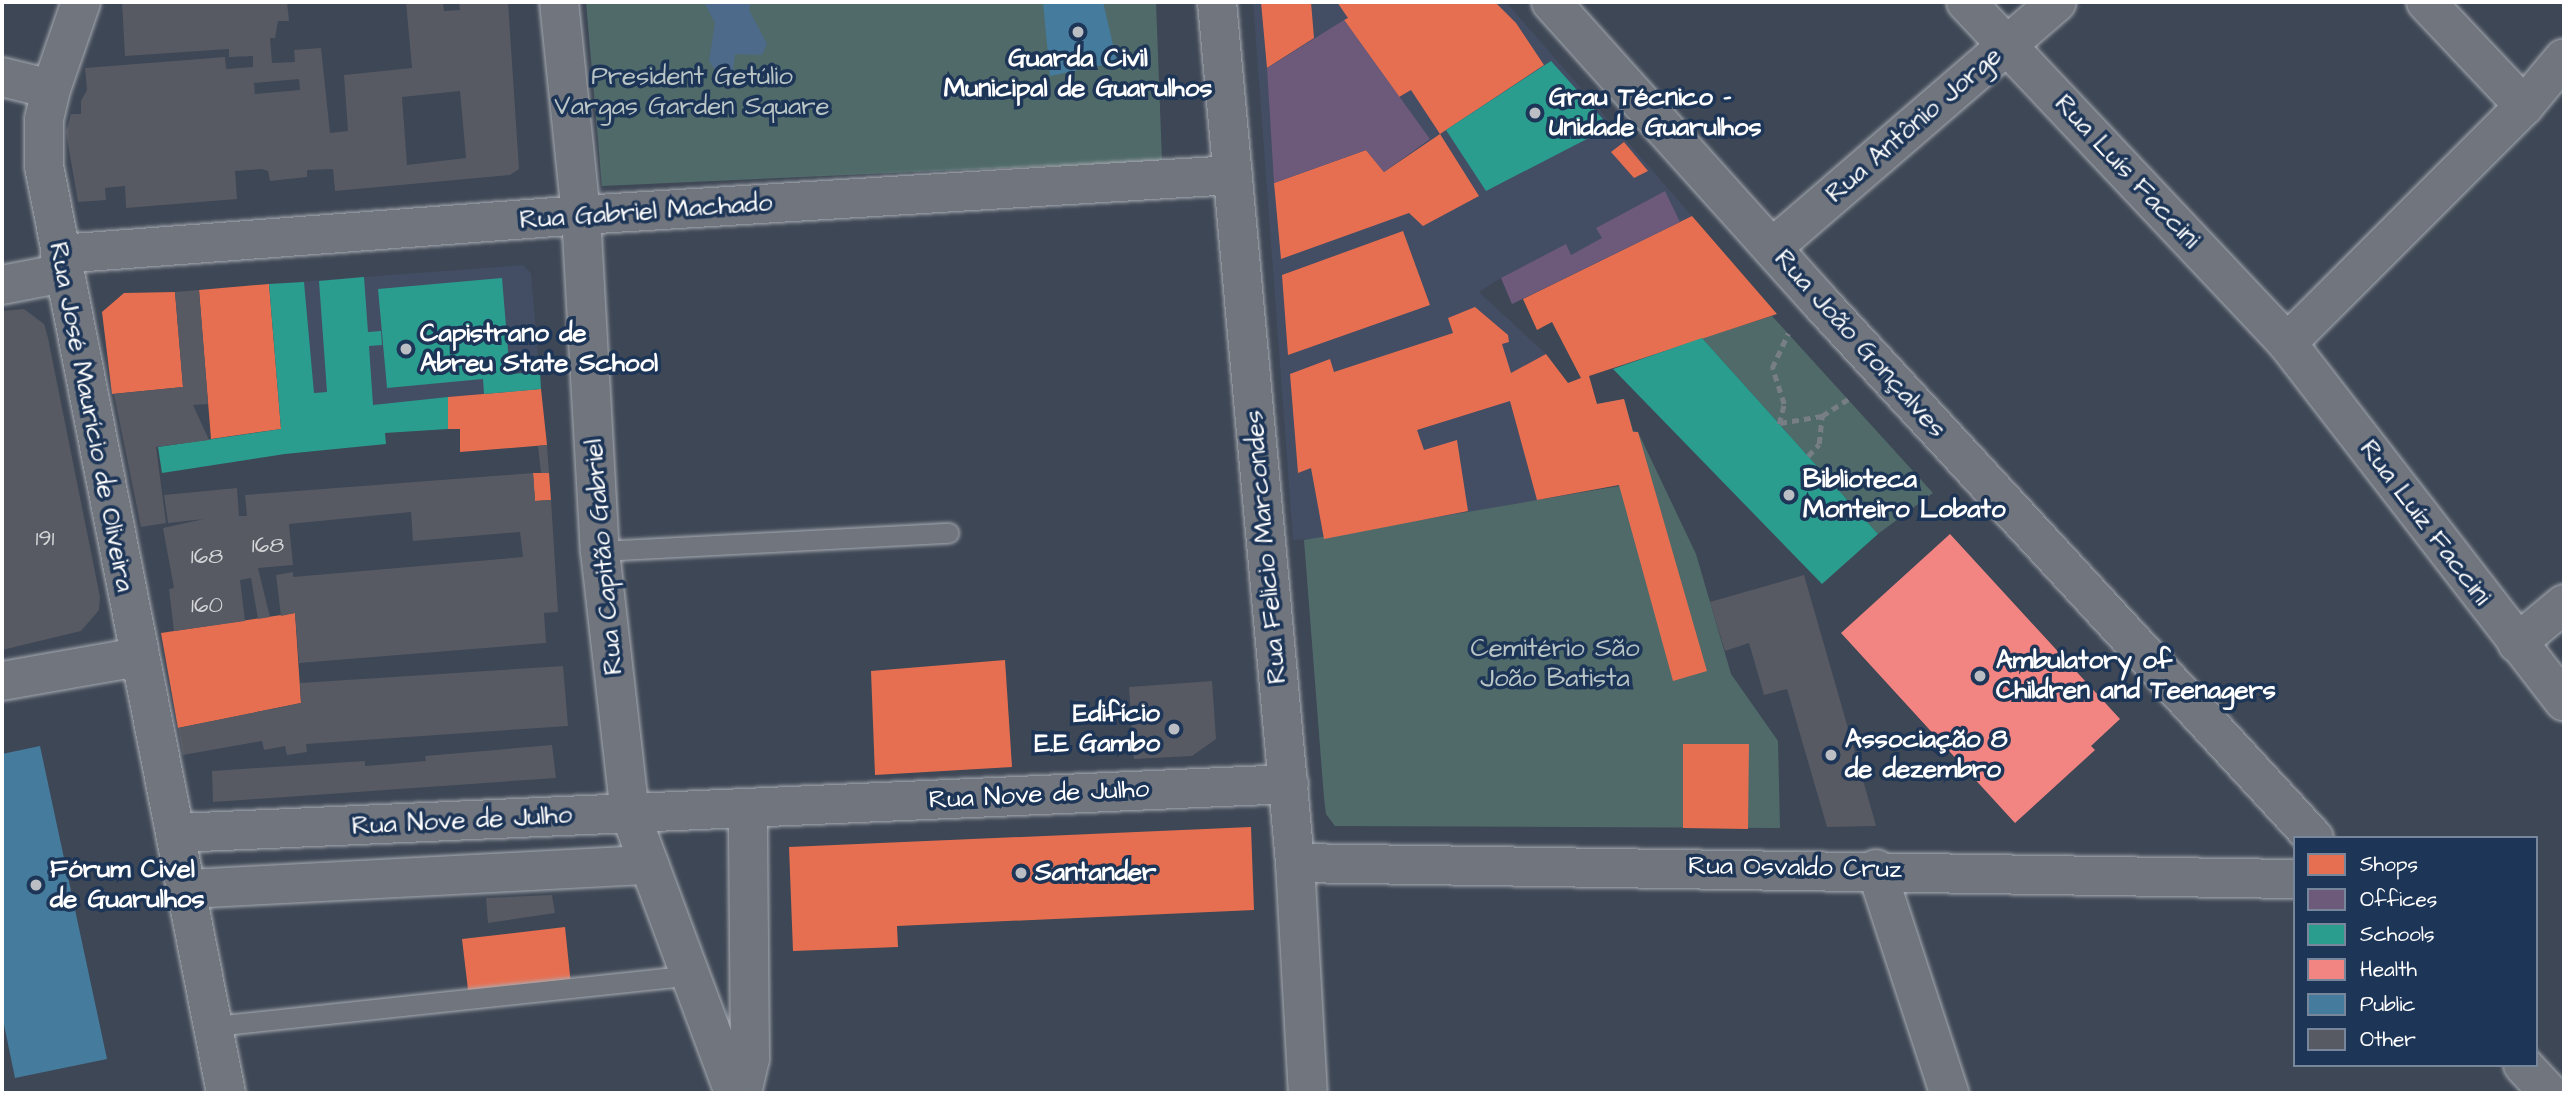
<!DOCTYPE html>
<meta charset="utf-8">
<style>
body{margin:0}
#map{position:relative;width:2566px;height:1095px;overflow:hidden;background:#3e4755;font-family:"Architects Daughter",sans-serif}
div>[style]{position:absolute}
[style*='--x']{left:calc(var(--x)*1px);top:calc(var(--y)*1px);width:calc(var(--w)*1px);rotate:calc(var(--a)*1deg)}
.built>*{inset:0;background:#434d63}
.green>*{inset:0;background:#506a6a}
.water>*{inset:0;background:#4d6a8a}
.shops>*{inset:0;background:#e76f51}
.offices>*{inset:0;background:#6d597a}
.schools>*{inset:0;background:#2a9d8f}
.health>*{inset:0;background:#f28482}
.public>*{inset:0;background:#457b9d}
.building>*{inset:0;background:#575a63}
.path>*{height:4.5px;margin-top:-2.25px;transform-origin:0;background:repeating-linear-gradient(90deg,#787e86 0 7px,transparent 0 12px)}
.roads{filter:drop-shadow(0 0 2px #a8acb2) drop-shadow(0 0 2px #a8acb2)}
.service>*{height:19px;margin:-9.5px;padding:0 9.5px;transform-origin:9.5px;border-radius:9.5px;background:#70757e}
.minor>*{height:38px;margin:-19px;padding:0 19px;transform-origin:19px;border-radius:19px;background:#70757e}
.tertiary>*{height:38px;margin:-19px;padding:0 19px;transform-origin:19px;border-radius:19px;background:#70757e}
.secondary>*{height:38px;margin:-19px;padding:0 19px;transform-origin:19px;border-radius:19px;background:#70757e}
.dots>*{width:19px;height:19px;translate:-50% -50%;box-sizing:border-box;border:4px solid #1d3557;border-radius:50%}
span{translate:-50% -50%;white-space:nowrap;text-align:center;line-height:1.15;-webkit-text-stroke:7px #1d3557;paint-order:stroke}
.number-label{font-size:23px;color:#d5d6d8}
.number-label span{-webkit-text-stroke-width:0}
.poi-label{font-size:26px;color:#fff;font-weight:700}
.left{translate:0 -50%;text-align:left}
.right{translate:-100% -50%;text-align:right}
.park-label{font-size:26px;color:#bac5c5}
.street-label{font-size:26px;color:#fff}
.frame{position:absolute;inset:0;border:4px solid #fff;pointer-events:none}
.legend{position:absolute;left:2293px;top:836px;width:245px;height:231px;box-sizing:border-box;background:#1d3557;border:2px solid #77869a;margin:0;padding:9px 12px;list-style:none;font-size:21px;color:#fff}
.legend li{display:flex;align-items:center;gap:14px;height:35px}
.legend b{width:35px;border:2px solid #77869a}
</style>
<div id="map">
<div class="built">
<div style="clip-path:polygon(1253px 2px,1506px 2px,1692px 216px,1512px 304px,1501px 278px,1479px 292px,1546px 354px,1568px 383px,1589px 376px,1619px 485px,1324px 539px,1293px 540px)"></div>
<div style="clip-path:polygon(523px 265px,531px 273px,541px 389px,281px 415px,269px 284px)"></div>
</div>
<div class="green">
<div style="clip-path:polygon(586px 2px,1156px 2px,1162px 161px,602px 186px)"></div>
<div style="clip-path:polygon(1772px 316px,1933px 493px,1878px 534px,1702px 338px)"></div>
<div style="clip-path:polygon(1624px 399px,1633px 431px,1638px 432px,1696px 554px,1731px 674px,1778px 741px,1780px 828px,1335px 826px,1326px 814px,1324px 798px,1304px 540px,1619px 486px,1597px 404px)"></div>
</div>
<div class="water">
<div style="clip-path:polygon(704px 2px,751px 2px,749px 10px,767px 44px,762px 55px,735px 54px,732px 81px,723px 81px,709px 61px,715px 23px)"></div>
</div>
<div class="shops">
<div style="clip-path:polygon(1261px 2px,1311px 2px,1314px 38px,1267px 68px)"></div>
<div style="clip-path:polygon(1337px 2px,1495px 2px,1516px 23px,1544px 65px,1440px 134px,1479px 196px,1423px 226px,1409px 213px,1281px 259px,1274px 183px,1366px 150px,1384px 172px,1440px 134px,1411px 90px,1399px 97px,1344px 20px,1348px 18px)"></div>
<div style="clip-path:polygon(1624px 142px,1648px 171px,1634px 178px,1611px 152px)"></div>
<div style="clip-path:polygon(1692px 216px,1777px 314px,1589px 376px,1597px 404px,1624px 399px,1633px 432px,1638px 432px,1707px 671px,1673px 681px,1619px 485px,1537px 500px,1510px 401px,1417px 430px,1424px 450px,1457px 440px,1468px 511px,1324px 539px,1311px 468px,1298px 473px,1290px 374px,1330px 359px,1334px 372px,1453px 333px,1448px 318px,1475px 307px,1508px 335px,1509px 342px,1502px 344px,1511px 373px,1546px 354px,1568px 383px,1581px 378px,1552px 322px,1537px 330px,1523px 299px)"></div>
<div style="clip-path:polygon(1403px 231px,1430px 305px,1288px 355px,1282px 275px)"></div>
<div style="clip-path:polygon(269px 284px,281px 429px,211px 439px,199px 290px)"></div>
<div style="clip-path:polygon(175px 292px,183px 387px,112px 394px,102px 312px,124px 293px)"></div>
<div style="clip-path:polygon(541px 389px,547px 445px,460px 452px,460px 429px,448px 429px,448px 397px)"></div>
<div style="clip-path:polygon(533px 473px,549px 473px,551px 500px,535px 501px)"></div>
<div style="clip-path:polygon(295px 613px,301px 703px,178px 728px,161px 633px)"></div>
<div style="clip-path:polygon(1005px 660px,1012px 767px,875px 775px,871px 671px)"></div>
<div style="clip-path:polygon(1683px 744px,1749px 744px,1748px 829px,1683px 828px)"></div>
<div style="clip-path:polygon(1251px 827px,1254px 910px,897px 926px,898px 947px,793px 951px,789px 847px)"></div>
<div style="clip-path:polygon(565px 927px,571px 985px,469px 998px,462px 939px)"></div>
</div>
<div class="offices">
<div style="clip-path:polygon(1344px 20px,1430px 139px,1384px 172px,1366px 150px,1274px 183px,1267px 68px)"></div>
<div style="clip-path:polygon(1665px 191px,1680px 222px,1512px 304px,1501px 278px,1566px 244px,1571px 255px,1602px 238px,1596px 228px)"></div>
</div>
<div class="schools">
<div style="clip-path:polygon(1551px 61px,1610px 127px,1486px 191px,1446px 130px)"></div>
<div style="clip-path:polygon(364px 277px,368px 332px,381px 331px,382px 345px,369px 346px,373px 405px,448px 397px,448px 429px,385px 433px,386px 444px,285px 454px,162px 473px,158px 447px,281px 429px,269px 284px,304px 282px,314px 393px,327px 392px,319px 281px)"></div>
<div style="clip-path:polygon(502px 278px,510px 374px,540px 372px,541px 389px,484px 394px,483px 379px,387px 388px,378px 289px)"></div>
<div style="clip-path:polygon(1702px 338px,1878px 534px,1822px 584px,1613px 369px)"></div>
</div>
<div class="health">
<div style="clip-path:polygon(1950px 534px,2120px 719px,2091px 746px,2095px 750px,2015px 823px,1841px 633px)"></div>
</div>
<div class="public">
<div style="clip-path:polygon(1043px 2px,1103px 2px,1117px 62px,1050px 76px)"></div>
<div style="clip-path:polygon(40px 746px,107px 1059px,15px 1078px,2px 1015px,2px 754px)"></div>
</div>
<div class="building">
<div style="clip-path:polygon(evenodd,122px 2px,287px 2px,289px 21px,278px 21px,275px 38px,270px 38px,272px 63px,295px 62px,294px 50px,321px 48px,330px 133px,348px 131px,344px 75px,412px 68px,406px 2px,443px 2px,444px 11px,460px 10px,459px 2px,508px 2px,519px 169px,510px 175px,335px 191px,333px 169px,307px 170px,307px 177px,270px 181px,268px 171px,262px 169px,235px 171px,237px 199px,126px 208px,125px 186px,105px 188px,106px 200px,78px 202px,66px 132px,71px 114px,81px 114px,81px 101px,87px 90px,85px 68px,225px 57px,226px 69px,253px 67px,253px 56px,229px 57px,229px 49px,125px 56px,122px 2px,299px 79px,300px 90px,255px 94px,254px 83px,299px 79px,122px 2px,460px 91px,466px 158px,407px 165px,402px 97px,460px 91px)"></div>
<div style="clip-path:polygon(199px 290px,208px 404px,193px 405px,209px 440px,156px 447px,166px 523px,141px 527px,114px 394px,183px 387px,175px 292px)"></div>
<div style="clip-path:polygon(24px 309px,44px 324px,48px 338px,100px 597px,99px 610px,81px 631px,2px 650px,2px 311px)"></div>
<div style="clip-path:polygon(547px 445px,549px 473px,541px 473px,538px 446px)"></div>
<div style="clip-path:polygon(533px 473px,535px 501px,551px 500px,558px 612px,544px 613px,546px 643px,299px 663px,295px 613px,281px 616px,276px 575px,293px 572px,293px 577px,523px 557px,520px 532px,413px 541px,411px 512px,289px 524px,293px 565px,258px 568px,270px 617px,258px 619px,251px 578px,240px 580px,245px 621px,174px 631px,169px 589px,174px 588px,163px 528px,204px 519px,168px 523px,164px 495px,237px 488px,239px 516px,247px 516px,245px 495px)"></div>
<div style="clip-path:polygon(1804px 575px,1873px 815px,1876px 826px,1827px 827px,1787px 689px,1764px 695px,1749px 643px,1725px 651px,1710px 602px)"></div>
<div style="clip-path:polygon(563px 666px,568px 726px,306px 744px,307px 752px,287px 755px,285px 746px,264px 750px,262px 741px,183px 755px,178px 728px,301px 703px,300px 683px)"></div>
<div style="clip-path:polygon(1212px 681px,1216px 739px,1192px 756px,1134px 759px,1129px 687px)"></div>
<div style="clip-path:polygon(552px 745px,556px 778px,213px 802px,212px 771px,365px 761px,365px 766px,391px 764px,426px 761px,425px 756px)"></div>
<div style="clip-path:polygon(552px 895px,555px 913px,488px 923px,486px 898px)"></div>
</div>
<div class="path">
<div style="--x:1780;--y:423;--w:43;--a:-9.5"></div>
<div style="--x:1822;--y:416;--w:31;--a:-33"></div>
<div style="--x:1779;--y:424;--w:21;--a:-76"></div>
<div style="--x:1784;--y:404;--w:38;--a:-108"></div>
<div style="--x:1772;--y:368;--w:38;--a:-65"></div>
<div style="--x:1808;--y:456;--w:16;--a:-47"></div>
<div style="--x:1819;--y:444;--w:28;--a:-84"></div>
</div>
<div class="roads">
<div class="service">
<div style="--x:600;--y:551;--w:349;--a:-3"></div>
<div style="--x:215;--y:1026;--w:478;--a:-6.1"></div>
</div>
<div class="minor">
<div style="--x:81;--y:2;--w:92;--a:109"></div>
<div style="--x:51;--y:89;--w:31;--a:103"></div>
<div style="--x:44;--y:119;--w:47;--a:90"></div>
<div style="--x:44;--y:166;--w:945;--a:78.89"></div>
<div style="--x:2426;--y:2;--w:143;--a:46.7"></div>
<div style="--x:2;--y:77;--w:50;--a:13.8"></div>
<div style="--x:1772;--y:248;--w:376;--a:-40.8"></div>
<div style="--x:60;--y:254;--w:522;--a:-4.28"></div>
<div style="--x:581;--y:215;--w:653;--a:-3.51"></div>
<div style="--x:2;--y:285;--w:63;--a:-11"></div>
<div style="--x:2287;--y:343;--w:335;--a:-45"></div>
<div style="--x:2524;--y:106;--w:62;--a:-50.2"></div>
<div style="--x:2517;--y:643;--w:61;--a:-39.7"></div>
<div style="--x:2;--y:681;--w:138;--a:-10"></div>
<div style="--x:177;--y:833;--w:1113;--a:-2.52"></div>
<div style="--x:1876;--y:869;--w:236;--a:71.9"></div>
<div style="--x:188;--y:889;--w:462;--a:-3"></div>
<div style="--x:742;--y:1093;--w:35;--a:-77"></div>
<div style="--x:750;--y:1059;--w:251;--a:-90.5"></div>
</div>
<div class="tertiary">
<div style="--x:1217;--y:2;--w:865;--a:84.82"></div>
<div style="--x:1295;--y:863;--w:230;--a:86.8"></div>
<div style="--x:1966;--y:2;--w:468;--a:46.7"></div>
<div style="--x:2287;--y:343;--w:453;--a:52.3"></div>
<div style="--x:1295;--y:863;--w:1000;--a:0.92"></div>
</div>
<div class="secondary">
<div style="--x:559;--y:2;--w:214;--a:84.1"></div>
<div style="--x:581;--y:215;--w:337;--a:86.8"></div>
<div style="--x:600;--y:551;--w:264;--a:83.5"></div>
<div style="--x:630;--y:813;--w:299;--a:69.6"></div>
<div style="--x:1551;--y:2;--w:403;--a:48.1"></div>
<div style="--x:1820;--y:302;--w:729;--a:47.34"></div>
<div style="--x:2523;--y:1065;--w:38;--a:47"></div>
</div>
</div>
<div class="dots">
<div style="left:1078px;top:32px;background:#bbbfc4"></div>
<div style="left:1535px;top:113px;background:#bbbfc4"></div>
<div style="left:406px;top:349px;background:#bbbfc4"></div>
<div style="left:1789px;top:495px;background:#bbbfc4"></div>
<div style="left:1980px;top:676px;background:#bbbfc4"></div>
<div style="left:1174px;top:729px;background:#bbbfc4"></div>
<div style="left:1831px;top:755px;background:#bbbfc4"></div>
<div style="left:1021px;top:873px;background:#bbbfc4"></div>
<div style="left:36px;top:885px;background:#bbbfc4"></div>
</div>
<div class="number-label">
<span style="left:45px;top:538px">191</span>
<span style="left:268px;top:545px">168</span>
<span style="left:207px;top:556px">168</span>
<span style="left:207px;top:605px">160</span>
</div>
<div class="poi-label">
<span style="left:1078px;top:74px">Guarda Civil<br>Municipal de Guarulhos</span>
<span class="left" style="left:1549px;top:113px">Grau Técnico -<br>Unidade Guarulhos</span>
<span class="left" style="left:420px;top:349px">Capistrano de<br>Abreu State School</span>
<span class="left" style="left:1803px;top:495px">Biblioteca<br>Monteiro Lobato</span>
<span class="left" style="left:1996px;top:676px">Ambulatory of<br>Children and Teenagers</span>
<span class="right" style="left:1160px;top:729px">Edifício<br>E.E Gambo</span>
<span class="left" style="left:1845px;top:755px">Associação 8<br>de dezembro</span>
<span class="left" style="left:50px;top:885px">Fórum Civel<br>de Guarulhos</span>
<span class="left" style="left:1035px;top:873px">Santander</span>
</div>
<div class="park-label">
<span style="left:692px;top:92px">President Getúlio<br>Vargas Garden Square</span>
<span style="left:1555px;top:664px">Cemitério São<br>João Batista</span>
</div>
<div class="street-label">
<span style="left:1914px;top:125px;rotate:-41deg">Rua Antônio Jorge</span>
<span style="left:2127px;top:172px;rotate:47deg">Rua Luís Faccini</span>
<span style="left:646px;top:212px;rotate:-4deg">Rua Gabriel Machado</span>
<span style="left:1860px;top:344px;rotate:48deg">Rua João Gonçalves</span>
<span style="left:91px;top:417px;rotate:79deg">Rua José Maurício de Oliveira</span>
<span style="left:2425px;top:523px;rotate:53deg">Rua Luíz Faccini</span>
<span style="left:1266px;top:547px;rotate:-95deg">Rua Felicio Marcondes</span>
<span style="left:604px;top:557px;rotate:-95deg">Rua Capitão Gabriel</span>
<span style="left:1039px;top:795px;rotate:-3deg">Rua Nove de Julho</span>
<span style="left:462px;top:821px;rotate:-3deg">Rua Nove de Julho</span>
<span style="left:1795px;top:868px;rotate:1deg">Rua Osvaldo Cruz</span>
</div>
<div class="frame"></div>
<ul class="legend">
<li><b style="height:19px;background:#e76f51"></b>Shops</li>
<li><b style="height:19px;background:#6d597a"></b>Offices</li>
<li><b style="height:19px;background:#2a9d8f"></b>Schools</li>
<li><b style="height:19px;background:#f28482"></b>Health</li>
<li><b style="height:19px;background:#457b9d"></b>Public</li>
<li><b style="height:19px;background:#575a63"></b>Other</li>
</ul>
</div>
